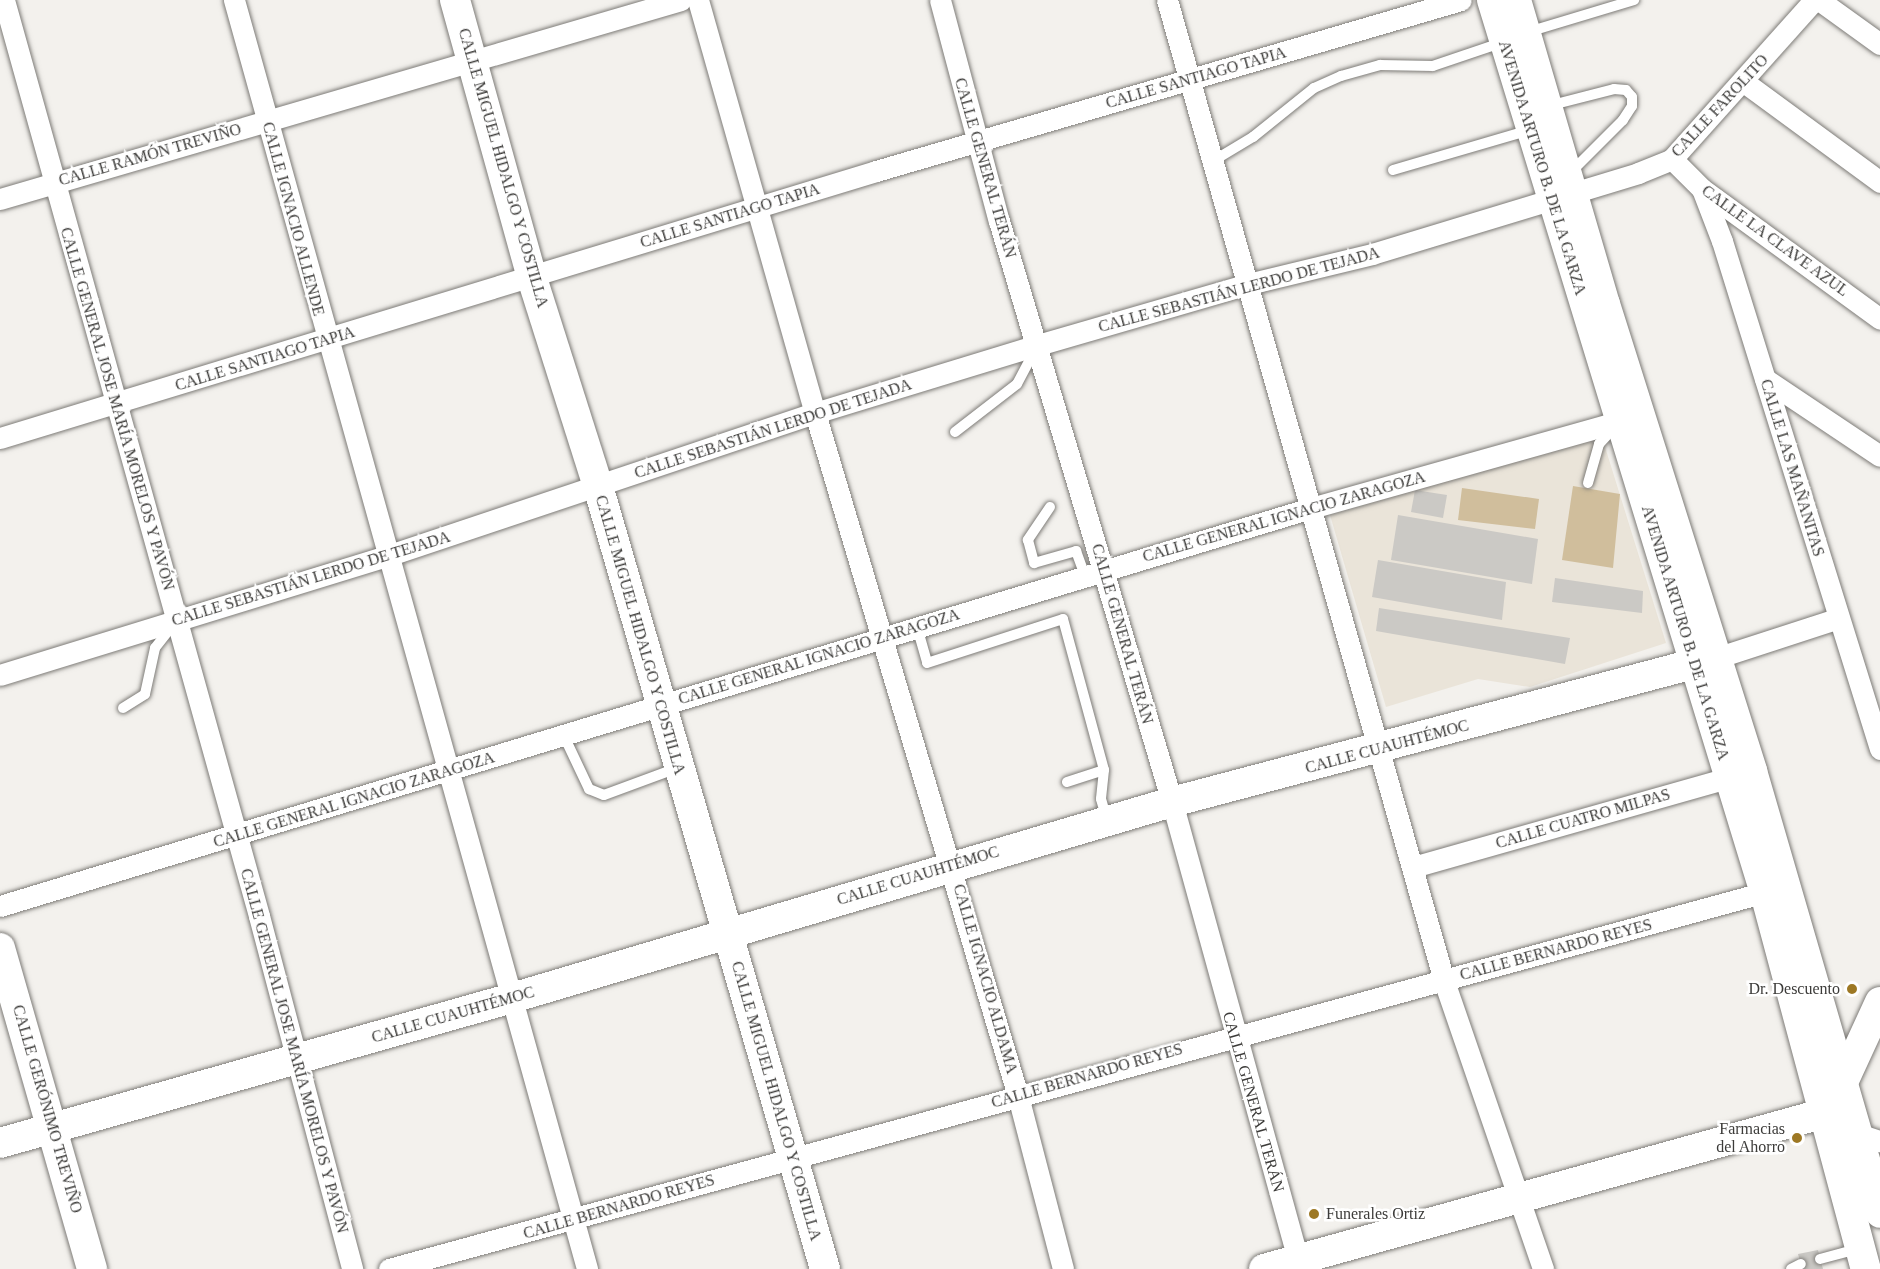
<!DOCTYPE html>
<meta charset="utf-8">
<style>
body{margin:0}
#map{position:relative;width:1880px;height:1269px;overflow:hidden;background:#f3f1ed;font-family:Georgia,serif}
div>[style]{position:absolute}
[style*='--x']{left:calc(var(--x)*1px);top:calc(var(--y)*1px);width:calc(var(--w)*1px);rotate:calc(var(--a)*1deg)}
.built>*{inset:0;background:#eae4d9}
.green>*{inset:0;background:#d0be9c}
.building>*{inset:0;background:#cbc9c5}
.roads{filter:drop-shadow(0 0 2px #7d7b77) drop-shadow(0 0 2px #7d7b77)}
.lane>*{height:10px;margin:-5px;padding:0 5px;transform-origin:5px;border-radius:5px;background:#fff}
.street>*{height:21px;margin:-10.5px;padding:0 10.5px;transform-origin:10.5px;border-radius:10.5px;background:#fff}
.secondary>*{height:30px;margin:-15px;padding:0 15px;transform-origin:15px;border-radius:15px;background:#fff}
.dots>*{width:16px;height:16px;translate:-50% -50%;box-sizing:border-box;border:3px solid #fff;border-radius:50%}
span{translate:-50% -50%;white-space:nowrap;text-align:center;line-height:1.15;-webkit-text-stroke:5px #fff;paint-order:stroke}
.street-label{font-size:16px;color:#3c3b39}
.poi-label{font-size:16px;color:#3c3b39}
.right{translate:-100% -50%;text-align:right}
.left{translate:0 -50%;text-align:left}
</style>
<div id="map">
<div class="built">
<div style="clip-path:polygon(1601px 434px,1666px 643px,1530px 687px,1478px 679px,1386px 707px,1330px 515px)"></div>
</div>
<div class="green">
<div style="clip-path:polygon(1573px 486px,1620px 494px,1613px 568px,1562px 560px)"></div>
<div style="clip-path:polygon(1462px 488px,1539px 499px,1535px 529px,1458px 520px)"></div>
</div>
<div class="building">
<div style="clip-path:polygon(1415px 490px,1447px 495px,1443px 518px,1411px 512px)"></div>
<div style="clip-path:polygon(1398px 515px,1538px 539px,1532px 584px,1391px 560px)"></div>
<div style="clip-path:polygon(1378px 560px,1506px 582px,1502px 620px,1372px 597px)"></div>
<div style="clip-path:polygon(1555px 578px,1643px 591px,1642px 613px,1552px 602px)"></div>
<div style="clip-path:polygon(1379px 608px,1570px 638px,1565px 664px,1376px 631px)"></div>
<div style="clip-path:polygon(1818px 1250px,1823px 1269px,1802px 1269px,1798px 1254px)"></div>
</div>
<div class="roads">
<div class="lane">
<div style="--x:1528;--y:32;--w:111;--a:-16.8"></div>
<div style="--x:1548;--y:106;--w:68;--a:-14.4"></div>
<div style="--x:1614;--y:89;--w:12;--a:5"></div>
<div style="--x:1626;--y:90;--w:9;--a:49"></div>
<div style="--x:1632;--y:97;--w:9;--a:90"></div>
<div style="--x:1632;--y:106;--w:17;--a:123"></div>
<div style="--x:1623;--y:120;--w:76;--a:135"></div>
<div style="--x:1213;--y:161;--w:47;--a:-31"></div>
<div style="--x:1253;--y:137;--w:78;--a:-38.8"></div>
<div style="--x:1314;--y:88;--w:30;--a:-24"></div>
<div style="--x:1341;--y:76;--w:41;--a:-15.8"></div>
<div style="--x:1380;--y:65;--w:53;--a:1.1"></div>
<div style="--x:1433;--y:66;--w:75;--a:-18.7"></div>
<div style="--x:1393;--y:170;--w:143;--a:-16.3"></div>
<div style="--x:955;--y:432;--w:78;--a:-37.7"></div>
<div style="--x:1017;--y:384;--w:41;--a:-62.2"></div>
<div style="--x:1588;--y:483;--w:41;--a:-74.2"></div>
<div style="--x:1599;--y:444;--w:23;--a:-47"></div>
<div style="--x:1050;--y:507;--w:40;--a:124"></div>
<div style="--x:1028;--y:540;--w:24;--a:75"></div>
<div style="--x:1034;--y:563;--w:44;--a:-15.9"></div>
<div style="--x:1076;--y:551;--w:27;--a:70"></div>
<div style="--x:917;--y:627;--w:37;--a:74"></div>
<div style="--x:927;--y:663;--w:143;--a:-17.9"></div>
<div style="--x:1063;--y:619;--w:156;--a:74.8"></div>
<div style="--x:1104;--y:770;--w:39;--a:162"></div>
<div style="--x:123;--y:708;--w:26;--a:-32"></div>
<div style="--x:145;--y:694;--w:47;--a:-77.7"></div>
<div style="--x:155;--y:648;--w:28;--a:-52"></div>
<div style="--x:564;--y:736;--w:59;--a:64.7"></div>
<div style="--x:589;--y:789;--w:16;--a:22"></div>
<div style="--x:604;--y:795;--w:78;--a:-20.3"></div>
<div style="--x:1104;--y:770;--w:29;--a:96"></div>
<div style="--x:1101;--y:799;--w:22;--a:74"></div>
<div style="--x:1820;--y:1259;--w:39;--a:-15"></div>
<div style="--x:1791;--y:1269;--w:11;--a:-27"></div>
</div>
<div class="street">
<div style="--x:4;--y:0;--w:951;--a:74.44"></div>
<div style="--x:259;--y:916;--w:365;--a:75.2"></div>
<div style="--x:234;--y:0;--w:1317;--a:74.45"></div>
<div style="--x:698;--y:0;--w:429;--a:74.2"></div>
<div style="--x:815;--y:413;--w:713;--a:73.45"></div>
<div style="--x:1018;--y:1096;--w:179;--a:75.4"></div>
<div style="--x:940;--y:0;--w:229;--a:75.1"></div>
<div style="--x:999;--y:221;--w:606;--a:73.42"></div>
<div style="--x:1172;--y:802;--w:484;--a:74.6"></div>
<div style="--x:1167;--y:0;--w:1019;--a:74.23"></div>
<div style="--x:1444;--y:981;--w:305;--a:71"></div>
<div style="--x:1819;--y:0;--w:75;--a:35.8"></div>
<div style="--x:1744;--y:82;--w:169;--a:36.3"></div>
<div style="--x:1672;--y:159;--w:42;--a:45"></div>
<div style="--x:1702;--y:189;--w:220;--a:36.1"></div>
<div style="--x:1702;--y:189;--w:56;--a:69"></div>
<div style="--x:1722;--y:241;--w:532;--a:72.72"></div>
<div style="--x:0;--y:199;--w:709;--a:-16.29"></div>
<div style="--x:1765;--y:379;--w:138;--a:33.8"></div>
<div style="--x:0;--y:438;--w:916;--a:-16.95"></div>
<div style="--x:876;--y:171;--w:609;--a:-16.29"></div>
<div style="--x:1716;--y:658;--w:129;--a:-18"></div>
<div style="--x:0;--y:675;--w:405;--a:-17.1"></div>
<div style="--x:387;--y:556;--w:451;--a:-18.5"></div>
<div style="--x:815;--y:413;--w:233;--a:-17"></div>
<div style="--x:1038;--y:345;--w:219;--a:-16.2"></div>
<div style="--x:1248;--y:284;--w:128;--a:-13.6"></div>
<div style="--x:1372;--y:254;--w:278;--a:-16.9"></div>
<div style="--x:1638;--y:173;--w:37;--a:-22"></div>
<div style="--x:1672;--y:159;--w:213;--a:-48.2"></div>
<div style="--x:1413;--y:867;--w:342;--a:-15.8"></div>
<div style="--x:0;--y:906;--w:1370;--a:-16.89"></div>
<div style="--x:1311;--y:508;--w:333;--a:-15.7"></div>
<div style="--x:1846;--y:1139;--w:16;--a:-15"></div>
<div style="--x:1861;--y:1135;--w:20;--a:18"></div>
<div style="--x:389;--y:1269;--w:1438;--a:-15.32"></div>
</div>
<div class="secondary">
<div style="--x:455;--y:0;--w:288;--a:74.5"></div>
<div style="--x:532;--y:278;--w:218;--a:72.4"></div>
<div style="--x:598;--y:486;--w:815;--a:73.83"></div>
<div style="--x:1492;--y:0;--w:934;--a:73"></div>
<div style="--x:1765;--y:893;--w:389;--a:75"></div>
<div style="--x:1516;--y:0;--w:317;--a:73.7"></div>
<div style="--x:1605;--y:304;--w:490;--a:72.5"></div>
<div style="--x:1752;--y:771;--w:460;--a:73.8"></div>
<div style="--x:0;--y:948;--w:334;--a:74"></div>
<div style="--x:1839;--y:1091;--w:98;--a:-65.3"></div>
<div style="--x:0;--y:1143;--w:532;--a:-15.81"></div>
<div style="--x:512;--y:998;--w:688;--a:-16.54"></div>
<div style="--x:1172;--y:802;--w:563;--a:-14.83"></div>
<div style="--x:1264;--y:1269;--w:582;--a:-15.54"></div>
</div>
</div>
<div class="dots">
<div style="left:1852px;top:989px;background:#9d7824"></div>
<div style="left:1797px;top:1138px;background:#9d7824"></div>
<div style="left:1314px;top:1214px;background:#9d7824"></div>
</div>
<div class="street-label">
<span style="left:1196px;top:78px;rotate:-16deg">CALLE SANTIAGO TAPIA</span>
<span style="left:1720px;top:106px;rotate:-47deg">CALLE FAROLITO</span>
<span style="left:150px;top:155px;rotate:-16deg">CALLE RAMÓN TREVIÑO</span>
<span style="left:503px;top:168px;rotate:74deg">CALLE MIGUEL HIDALGO Y COSTILLA</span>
<span style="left:985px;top:168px;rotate:74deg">CALLE GENERAL TERÁN</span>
<span style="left:1542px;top:168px;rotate:73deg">AVENIDA ARTURO B. DE LA GARZA</span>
<span style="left:730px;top:216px;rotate:-17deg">CALLE SANTIAGO TAPIA</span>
<span style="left:293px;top:219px;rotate:75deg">CALLE IGNACIO ALLENDE</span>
<span style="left:1775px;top:241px;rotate:36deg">CALLE LA CLAVE AZUL</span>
<span style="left:1239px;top:290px;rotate:-15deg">CALLE SEBASTIÁN LERDO DE TEJADA</span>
<span style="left:265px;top:359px;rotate:-17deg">CALLE SANTIAGO TAPIA</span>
<span style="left:117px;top:409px;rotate:74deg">CALLE GENERAL JOSE MARÍA MORELOS Y PAVÓN</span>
<span style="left:773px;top:429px;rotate:-18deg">CALLE SEBASTIÁN LERDO DE TEJADA</span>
<span style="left:1792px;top:468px;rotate:73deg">CALLE LAS MAÑANITAS</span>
<span style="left:1284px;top:517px;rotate:-16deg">CALLE GENERAL IGNACIO ZARAGOZA</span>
<span style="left:311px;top:579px;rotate:-17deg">CALLE SEBASTIÁN LERDO DE TEJADA</span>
<span style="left:1685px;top:633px;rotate:73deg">AVENIDA ARTURO B. DE LA GARZA</span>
<span style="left:1122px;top:634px;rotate:74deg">CALLE GENERAL TERÁN</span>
<span style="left:640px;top:635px;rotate:74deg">CALLE MIGUEL HIDALGO Y COSTILLA</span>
<span style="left:819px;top:657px;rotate:-17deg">CALLE GENERAL IGNACIO ZARAGOZA</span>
<span style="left:1387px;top:747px;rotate:-15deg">CALLE CUAUHTÉMOC</span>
<span style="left:354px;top:800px;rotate:-17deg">CALLE GENERAL IGNACIO ZARAGOZA</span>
<span style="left:1583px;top:819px;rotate:-16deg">CALLE CUATRO MILPAS</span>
<span style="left:918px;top:876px;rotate:-17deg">CALLE CUAUHTÉMOC</span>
<span style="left:1556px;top:950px;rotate:-15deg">CALLE BERNARDO REYES</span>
<span style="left:985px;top:979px;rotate:74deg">CALLE IGNACIO ALDAMA</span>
<span style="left:453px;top:1015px;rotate:-16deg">CALLE CUAUHTÉMOC</span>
<span style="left:294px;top:1051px;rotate:75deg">CALLE GENERAL JOSE MARÍA MORELOS Y PAVÓN</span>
<span style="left:1087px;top:1076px;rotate:-16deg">CALLE BERNARDO REYES</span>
<span style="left:776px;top:1101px;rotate:74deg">CALLE MIGUEL HIDALGO Y COSTILLA</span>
<span style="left:1253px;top:1102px;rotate:74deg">CALLE GENERAL TERÁN</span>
<span style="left:47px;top:1109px;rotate:74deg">CALLE GERÓNIMO TREVIÑO</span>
<span style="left:619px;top:1207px;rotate:-16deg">CALLE BERNARDO REYES</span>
</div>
<div class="poi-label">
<span class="right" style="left:1840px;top:989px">Dr. Descuento</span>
<span class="right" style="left:1785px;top:1138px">Farmacias<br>del Ahorro</span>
<span class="left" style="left:1326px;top:1214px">Funerales Ortiz</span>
</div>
</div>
